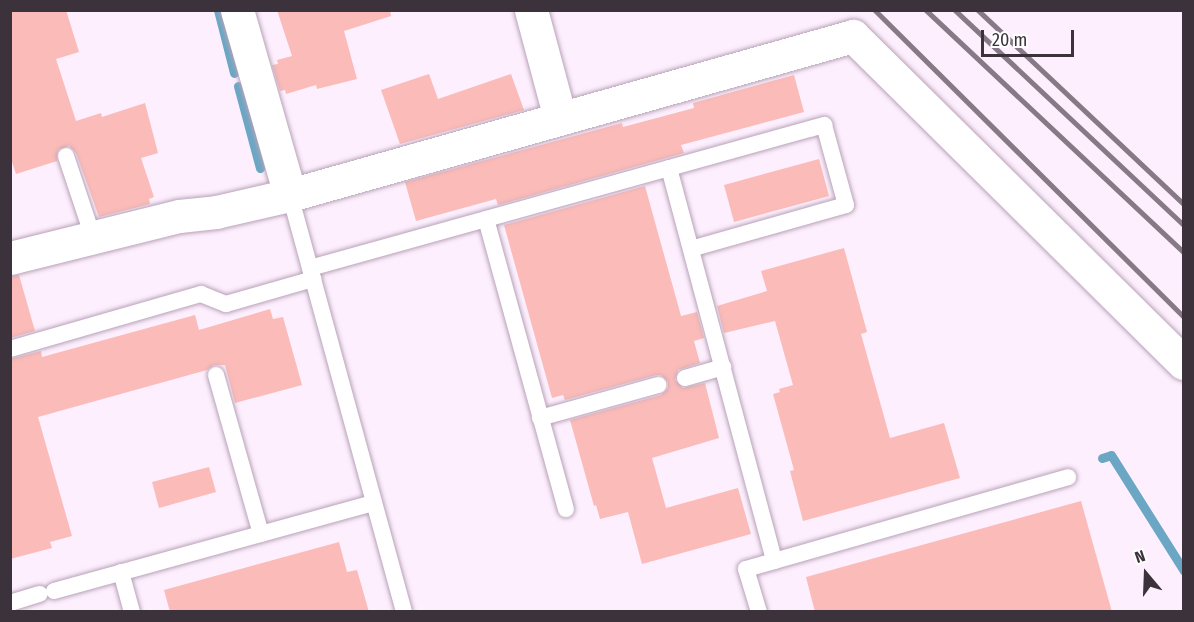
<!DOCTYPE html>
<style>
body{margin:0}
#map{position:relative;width:1194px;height:622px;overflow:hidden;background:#fdeffd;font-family:"Fira Sans Condensed",sans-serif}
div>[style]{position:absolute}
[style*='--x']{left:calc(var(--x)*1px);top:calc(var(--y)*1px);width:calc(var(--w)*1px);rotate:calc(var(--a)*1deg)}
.stream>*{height:9px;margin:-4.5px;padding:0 4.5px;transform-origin:4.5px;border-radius:4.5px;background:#6ba7c4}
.building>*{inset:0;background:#fbbbb8}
.roads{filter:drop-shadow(0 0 2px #b8a2b8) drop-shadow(0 0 2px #b8a2b8)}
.lane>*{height:16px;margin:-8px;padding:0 8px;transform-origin:8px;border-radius:8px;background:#fff}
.street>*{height:33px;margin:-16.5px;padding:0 16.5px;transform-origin:16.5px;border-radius:16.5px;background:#fff}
.rail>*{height:4.5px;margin:-2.25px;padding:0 2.25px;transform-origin:2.25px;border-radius:2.25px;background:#857a85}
span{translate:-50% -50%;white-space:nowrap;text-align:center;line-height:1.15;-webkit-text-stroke:5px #fff;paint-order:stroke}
.frame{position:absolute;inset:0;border:12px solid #3b323b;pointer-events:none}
.north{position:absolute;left:1116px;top:544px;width:60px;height:60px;-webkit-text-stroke:4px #fff;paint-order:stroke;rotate:341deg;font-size:16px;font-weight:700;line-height:24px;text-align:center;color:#3b323b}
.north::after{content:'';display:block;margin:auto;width:21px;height:27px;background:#3b323b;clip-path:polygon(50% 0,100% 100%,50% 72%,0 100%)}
.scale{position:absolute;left:981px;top:30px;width:93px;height:27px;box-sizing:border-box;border:3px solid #3b323b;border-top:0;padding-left:8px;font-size:18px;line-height:21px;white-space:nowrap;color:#3b323b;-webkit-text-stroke:4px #fff;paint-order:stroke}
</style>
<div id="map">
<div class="stream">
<div style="--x:218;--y:10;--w:65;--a:75.7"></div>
<div style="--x:238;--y:86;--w:85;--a:75"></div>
<div style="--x:1102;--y:458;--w:9;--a:-18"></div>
<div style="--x:1111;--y:455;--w:137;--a:57.8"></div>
</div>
<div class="building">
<div style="clip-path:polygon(10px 10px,66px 10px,79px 52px,56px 59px,76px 121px,101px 113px,102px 117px,145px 103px,158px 153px,141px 158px,154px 197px,149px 199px,150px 204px,99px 217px,76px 153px,69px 146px,58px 150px,57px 161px,16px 174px,10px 156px)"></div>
<div style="clip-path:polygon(277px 10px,390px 10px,391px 16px,344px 31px,357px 79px,317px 89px,316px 85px,286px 94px,285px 90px,280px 91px,272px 65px,278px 64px,277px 60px,292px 56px)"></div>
<div style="clip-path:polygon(429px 74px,438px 99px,511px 74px,524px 110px,400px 144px,381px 90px)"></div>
<div style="clip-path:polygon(794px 75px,804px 112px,681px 145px,684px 153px,498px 205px,496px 199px,416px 221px,405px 182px,622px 123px,623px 127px,694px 108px,693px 103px)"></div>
<div style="clip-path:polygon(819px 159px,829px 196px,734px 222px,724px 185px)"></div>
<div style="clip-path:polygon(645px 186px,681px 316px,697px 312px,704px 338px,694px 341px,700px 363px,678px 370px,675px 380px,683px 388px,705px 383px,719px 438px,652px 458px,666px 508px,738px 488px,751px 534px,642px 564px,628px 512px,600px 519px,596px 505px,594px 506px,570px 420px,661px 395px,668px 388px,668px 382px,661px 375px,656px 375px,565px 400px,563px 395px,552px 398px,504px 225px)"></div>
<div style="clip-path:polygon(844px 248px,867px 332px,861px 334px,890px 438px,944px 423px,960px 478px,803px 521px,790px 471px,794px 470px,773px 394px,780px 392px,779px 389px,793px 385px,775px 321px,724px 333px,717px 306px,767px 291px,761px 271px)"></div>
<div style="clip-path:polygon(19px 275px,35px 331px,10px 338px,10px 276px)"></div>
<div style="clip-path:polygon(270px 309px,273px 319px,283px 317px,302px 385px,235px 403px,225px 365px,214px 365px,207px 370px,38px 417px,72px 536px,50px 542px,52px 548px,10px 559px,10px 359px,41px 351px,42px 357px,195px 315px,199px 330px)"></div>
<div style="clip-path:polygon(209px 467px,216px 492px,159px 508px,152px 482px)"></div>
<div style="clip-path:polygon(1081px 501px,1112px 612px,815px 612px,806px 577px)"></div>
<div style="clip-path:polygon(339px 542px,347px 572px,357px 570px,369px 612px,170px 612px,164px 590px)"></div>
</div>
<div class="roads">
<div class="lane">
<div style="--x:66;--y:156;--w:85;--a:71.6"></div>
<div style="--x:669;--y:168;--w:407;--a:75"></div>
<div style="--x:290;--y:195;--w:432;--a:74.7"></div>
<div style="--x:486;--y:219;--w:301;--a:74.6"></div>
<div style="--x:310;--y:268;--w:534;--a:-15.55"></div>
<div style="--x:824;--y:125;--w:83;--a:74.6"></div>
<div style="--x:846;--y:205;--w:161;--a:164.2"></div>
<div style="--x:10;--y:349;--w:199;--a:-16.1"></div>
<div style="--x:201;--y:294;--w:27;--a:22"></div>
<div style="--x:226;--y:304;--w:91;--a:-16"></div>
<div style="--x:216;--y:375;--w:165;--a:74.2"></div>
<div style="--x:685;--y:378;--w:40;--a:-16"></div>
<div style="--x:540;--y:418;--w:123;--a:-15.6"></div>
<div style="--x:121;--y:572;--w:41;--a:74.6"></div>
<div style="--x:54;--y:591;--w:332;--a:-15.4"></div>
<div style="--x:10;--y:603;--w:31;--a:-17"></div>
<div style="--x:759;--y:612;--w:45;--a:-106.8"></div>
<div style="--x:746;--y:569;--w:335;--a:-15.9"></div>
</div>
<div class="street">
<div style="--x:237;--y:10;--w:192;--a:74"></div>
<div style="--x:531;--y:10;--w:112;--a:75"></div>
<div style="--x:10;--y:258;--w:174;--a:-14"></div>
<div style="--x:179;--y:216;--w:37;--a:-6"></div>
<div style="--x:216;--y:212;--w:76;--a:-12.9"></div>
<div style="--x:290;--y:195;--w:585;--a:-15.77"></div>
<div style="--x:853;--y:36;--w:465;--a:44.7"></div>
</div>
</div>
<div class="rail">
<div style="--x:875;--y:10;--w:436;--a:44.8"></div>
<div style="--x:926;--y:10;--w:354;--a:43.2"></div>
<div style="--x:955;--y:10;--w:314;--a:43.2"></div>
<div style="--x:978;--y:10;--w:283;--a:43.3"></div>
</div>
<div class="frame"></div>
<div class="north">N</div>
<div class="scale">20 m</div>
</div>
